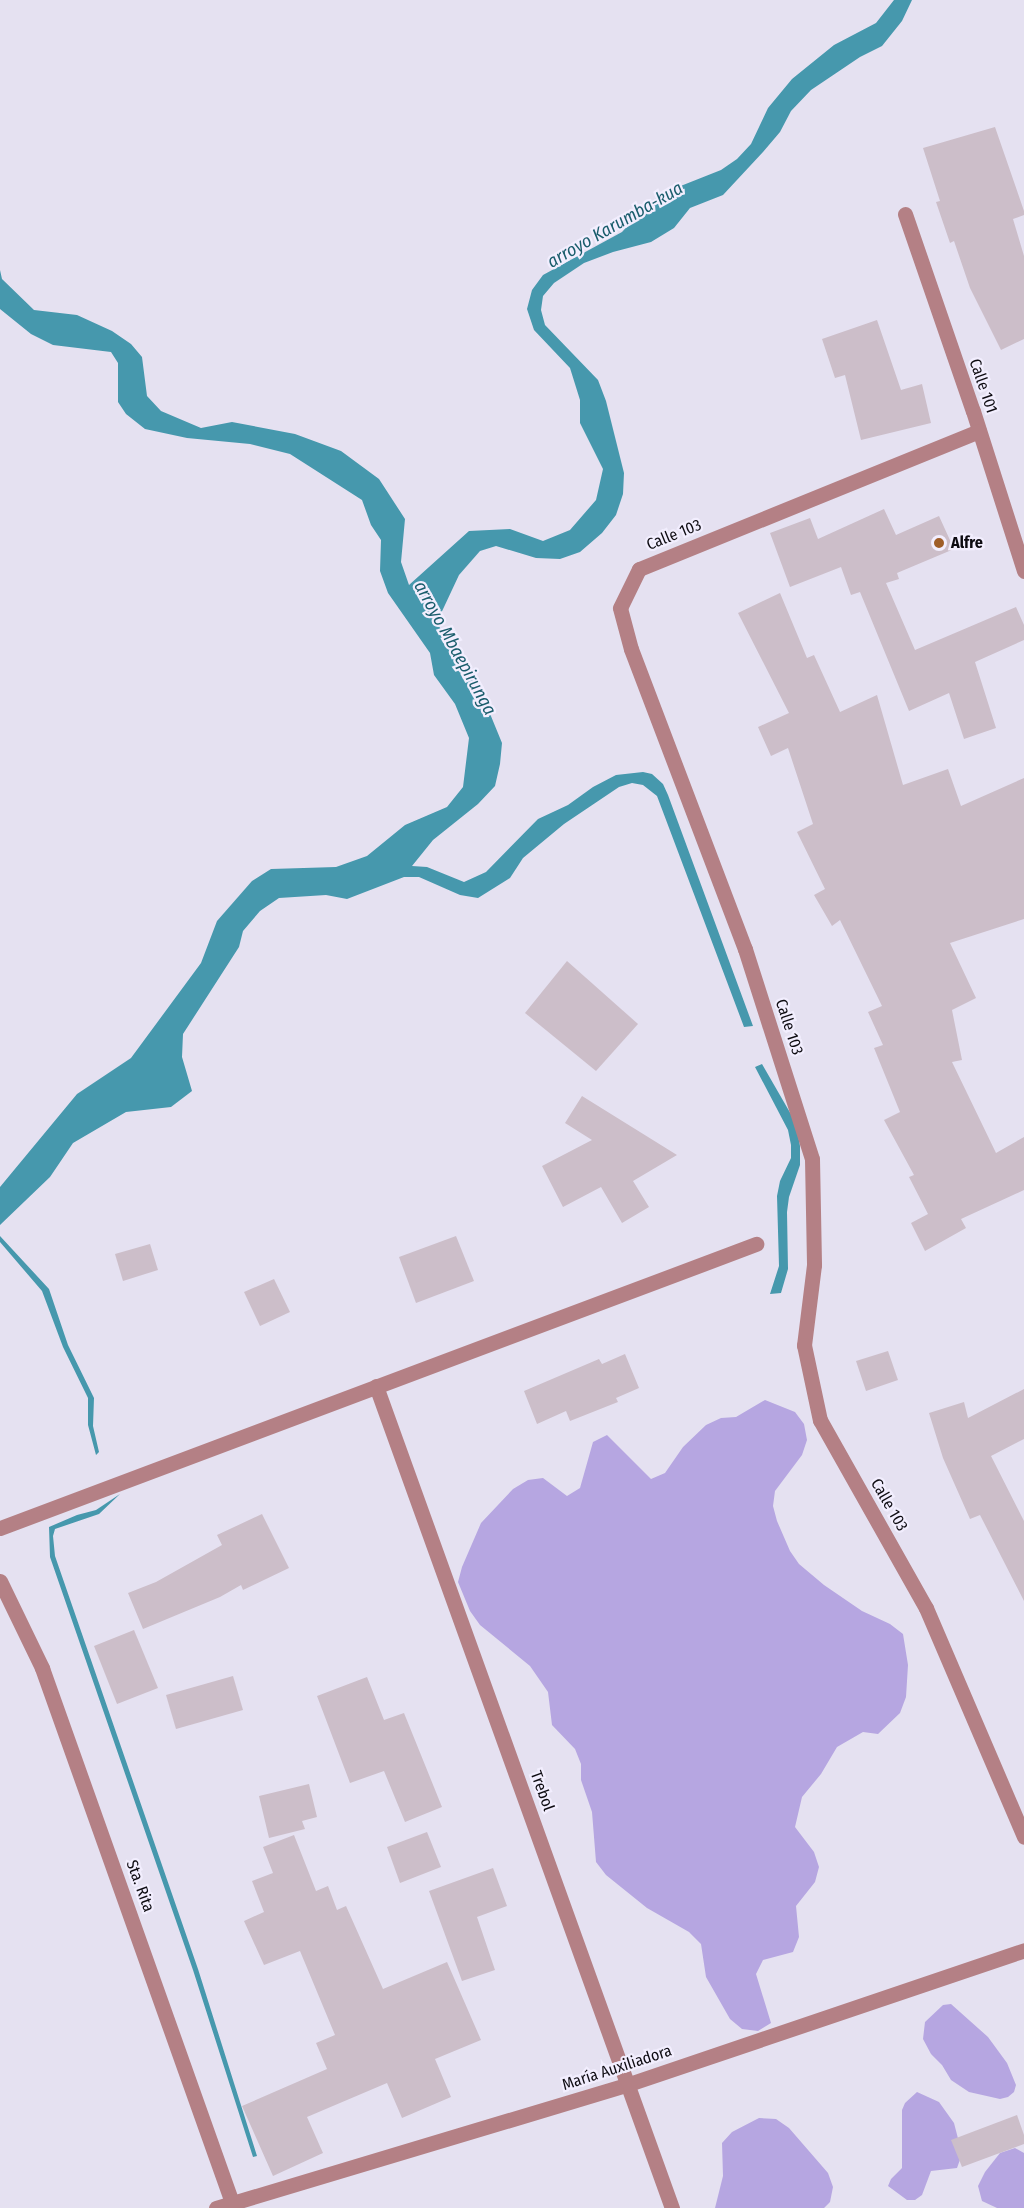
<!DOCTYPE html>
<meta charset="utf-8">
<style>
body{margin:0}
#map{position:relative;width:1024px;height:2208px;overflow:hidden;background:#e5e1f1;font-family:"Fira Sans Condensed",sans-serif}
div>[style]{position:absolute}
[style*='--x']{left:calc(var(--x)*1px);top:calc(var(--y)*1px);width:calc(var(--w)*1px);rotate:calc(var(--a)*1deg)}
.forest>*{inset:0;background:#b6a6e1}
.water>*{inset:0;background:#4698ad}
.building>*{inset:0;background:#ccbec9}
.street>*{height:15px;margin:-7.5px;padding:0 7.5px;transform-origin:7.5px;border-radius:7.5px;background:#b48085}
.dots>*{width:16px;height:16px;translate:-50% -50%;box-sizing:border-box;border:3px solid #f2eefe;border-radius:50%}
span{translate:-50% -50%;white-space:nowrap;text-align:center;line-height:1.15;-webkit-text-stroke:4.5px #f2eefe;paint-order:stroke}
.street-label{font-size:16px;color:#0d0b11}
.poi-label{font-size:16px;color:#0d0b11;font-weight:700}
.left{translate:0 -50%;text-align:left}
.water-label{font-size:18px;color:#1a5d6c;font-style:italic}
</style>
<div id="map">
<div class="forest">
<div style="clip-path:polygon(765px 1400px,795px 1412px,804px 1424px,807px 1440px,802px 1455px,775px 1491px,773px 1506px,777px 1521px,790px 1551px,799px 1564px,824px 1585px,862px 1611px,890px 1624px,903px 1634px,908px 1665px,906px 1697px,900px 1713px,878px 1734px,863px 1732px,837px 1747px,821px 1774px,802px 1797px,795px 1827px,814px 1852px,819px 1867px,815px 1882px,796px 1906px,799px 1937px,793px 1952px,763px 1960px,756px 1974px,771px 2023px,758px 2031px,742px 2029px,730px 2019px,706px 1977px,701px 1944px,689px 1932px,647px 1908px,606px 1875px,596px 1862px,592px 1812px,581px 1780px,581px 1764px,575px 1749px,552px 1725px,548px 1692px,530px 1666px,480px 1625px,470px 1611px,458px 1582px,462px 1567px,481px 1523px,513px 1489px,528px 1480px,543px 1478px,567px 1496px,580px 1488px,593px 1442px,607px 1435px,651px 1479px,665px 1473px,683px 1447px,706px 1425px,721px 1418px,736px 1417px)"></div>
<div style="clip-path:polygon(951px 2004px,988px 2037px,1007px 2063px,1016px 2085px,1014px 2092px,1008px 2097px,1000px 2099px,969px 2092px,951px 2080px,942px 2065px,931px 2054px,923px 2039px,925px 2022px,943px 2005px)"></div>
<div style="clip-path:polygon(917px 2092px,939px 2102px,954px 2123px,962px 2154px,957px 2168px,931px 2171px,922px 2195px,915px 2200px,907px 2200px,888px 2186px,891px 2179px,902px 2168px,902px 2110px,905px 2103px)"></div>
<div style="clip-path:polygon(759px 2118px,776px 2119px,789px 2128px,828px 2173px,833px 2187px,830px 2202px,824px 2208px,715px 2208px,723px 2176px,722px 2143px,732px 2132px)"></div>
<div style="clip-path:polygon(1015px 2148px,1024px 2153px,1024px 2208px,997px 2208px,982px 2201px,978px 2186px,985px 2172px,1000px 2153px)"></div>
</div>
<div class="water">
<div style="clip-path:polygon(894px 0,912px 0,902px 21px,882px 46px,860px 57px,811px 90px,791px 111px,780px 132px,763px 152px,723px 195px,690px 208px,674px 228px,651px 242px,613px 252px,584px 263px,554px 283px,543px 296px,541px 310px,545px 325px,598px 380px,606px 401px,624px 473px,623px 494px,616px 515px,602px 533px,580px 552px,560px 559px,536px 558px,496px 546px,480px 551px,459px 575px,437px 622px,447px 642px,477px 682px,502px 743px,500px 764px,495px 786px,478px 804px,433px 840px,412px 866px,427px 867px,464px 882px,486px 872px,538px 819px,568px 805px,593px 787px,616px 775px,643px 772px,652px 774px,663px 784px,668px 795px,753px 1026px,744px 1027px,657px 796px,643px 785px,632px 783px,619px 787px,564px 824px,523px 858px,510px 878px,478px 898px,460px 895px,419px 877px,404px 877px,347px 899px,326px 895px,279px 898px,260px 911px,243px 931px,239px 947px,183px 1034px,182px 1057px,192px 1091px,171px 1107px,126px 1112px,73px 1143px,50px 1177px,0 1225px,0 1187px,77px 1094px,131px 1058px,201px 963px,217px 921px,252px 881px,271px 869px,336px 867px,367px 856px,405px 825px,447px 807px,463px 787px,469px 738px,455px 704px,434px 675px,430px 653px,388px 593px,380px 571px,381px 540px,371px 525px,362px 500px,290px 454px,250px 444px,187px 438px,145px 429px,126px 414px,118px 402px,118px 363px,111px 352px,53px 345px,31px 334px,0 309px,0 270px,2px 279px,34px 310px,77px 315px,112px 331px,131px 344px,142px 357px,147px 396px,161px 411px,201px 428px,232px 422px,295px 434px,341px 451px,379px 479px,405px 519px,401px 562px,409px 585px,469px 531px,510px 529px,543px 541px,570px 530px,596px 500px,603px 469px,580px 423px,580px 400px,570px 368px,534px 330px,527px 309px,532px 290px,543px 275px,622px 232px,650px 202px,668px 191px,721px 170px,737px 159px,751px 144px,768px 108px,792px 79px,834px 45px,876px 23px)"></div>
<div style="clip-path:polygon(762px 1064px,796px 1123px,800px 1146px,800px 1165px,789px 1197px,787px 1212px,788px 1269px,781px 1293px,770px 1294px,779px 1266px,777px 1196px,780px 1181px,791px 1158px,791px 1145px,788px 1130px,755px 1067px)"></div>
<div style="clip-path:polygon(0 1236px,49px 1289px,68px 1345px,94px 1398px,93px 1426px,99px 1452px,96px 1455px,88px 1425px,88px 1398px,63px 1347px,42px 1291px,0 1242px)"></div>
<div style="clip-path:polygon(120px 1494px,99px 1514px,55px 1529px,53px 1536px,55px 1556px,198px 1969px,257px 2156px,253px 2157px,193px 1970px,50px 1557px,49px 1527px,77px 1515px,96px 1510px)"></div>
</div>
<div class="building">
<div style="clip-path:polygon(995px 127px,1024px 211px,1024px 215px,1013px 219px,1024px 256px,1024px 339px,1001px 350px,970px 288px,954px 241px,950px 243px,936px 202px,940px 201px,923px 148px)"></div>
<div style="clip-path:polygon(877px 320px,901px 390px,922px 384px,931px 423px,861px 440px,845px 375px,835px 378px,822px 339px)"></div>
<div style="clip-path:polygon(884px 509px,896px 535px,939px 516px,954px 549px,897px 573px,899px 579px,886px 583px,915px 650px,1016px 607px,1024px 625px,1024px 640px,975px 662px,996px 728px,964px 739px,949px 693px,909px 711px,860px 592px,851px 595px,841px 567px,790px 587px,770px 533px,810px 518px,818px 539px)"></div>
<div style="clip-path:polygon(780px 593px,807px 658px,814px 655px,840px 712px,877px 695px,903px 785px,948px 769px,961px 806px,1024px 778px,1024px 919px,950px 943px,976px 998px,952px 1010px,962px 1060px,952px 1062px,996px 1153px,1024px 1137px,1024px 1190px,961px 1219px,966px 1228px,925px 1251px,911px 1223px,928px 1214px,909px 1177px,914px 1175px,884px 1120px,900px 1112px,874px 1048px,883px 1045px,868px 1012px,882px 1006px,840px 920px,832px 926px,814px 895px,825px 889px,797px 832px,813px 824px,788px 748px,771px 756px,758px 727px,789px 713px,738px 613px)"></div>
<div style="clip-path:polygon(567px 961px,638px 1024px,596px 1071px,525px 1013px)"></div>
<div style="clip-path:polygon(582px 1096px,677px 1155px,633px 1181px,649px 1207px,622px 1223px,601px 1187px,563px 1207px,542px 1166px,592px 1140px,565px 1123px)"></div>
<div style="clip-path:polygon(456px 1236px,474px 1281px,416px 1303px,399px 1257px)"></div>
<div style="clip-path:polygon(150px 1244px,158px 1270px,123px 1281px,115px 1254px)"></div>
<div style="clip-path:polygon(274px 1279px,290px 1312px,260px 1326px,244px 1292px)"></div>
<div style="clip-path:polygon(888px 1351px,898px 1380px,866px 1391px,856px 1361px)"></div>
<div style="clip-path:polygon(625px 1354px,639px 1388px,616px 1398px,618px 1402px,570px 1421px,566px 1411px,537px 1424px,524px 1391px,599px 1359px,602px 1364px)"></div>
<div style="clip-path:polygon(1024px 1389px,1024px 1439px,991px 1456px,1024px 1521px,1024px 1601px,980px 1515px,970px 1519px,943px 1458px,929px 1413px,964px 1402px,968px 1418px)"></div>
<div style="clip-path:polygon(262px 1514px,289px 1568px,243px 1590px,241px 1585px,220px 1597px,143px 1629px,128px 1593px,156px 1582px,222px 1545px,217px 1535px)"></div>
<div style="clip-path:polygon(134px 1630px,158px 1688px,117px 1704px,94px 1646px)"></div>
<div style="clip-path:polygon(233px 1676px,243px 1710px,176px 1729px,166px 1695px)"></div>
<div style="clip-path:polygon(367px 1677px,384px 1720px,404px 1713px,442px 1807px,405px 1822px,384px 1771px,350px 1783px,317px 1696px)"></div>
<div style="clip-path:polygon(309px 1784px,317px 1817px,302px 1821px,305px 1829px,269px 1838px,259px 1796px)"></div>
<div style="clip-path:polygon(427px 1832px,441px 1867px,400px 1883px,387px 1847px)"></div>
<div style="clip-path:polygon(294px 1835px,316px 1891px,328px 1886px,337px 1910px,346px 1906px,383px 1989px,447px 1962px,481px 2040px,435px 2059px,451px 2097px,402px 2118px,387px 2083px,307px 2117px,323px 2153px,273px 2176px,242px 2106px,327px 2069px,316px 2043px,335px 2035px,300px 1951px,264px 1965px,244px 1921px,264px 1912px,252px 1881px,273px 1873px,263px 1847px)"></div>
<div style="clip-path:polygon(493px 1868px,507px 1906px,477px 1917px,495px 1970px,462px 1981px,429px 1891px)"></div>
<div style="clip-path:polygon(1017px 2115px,1024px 2135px,1024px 2144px,962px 2167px,951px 2140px)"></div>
</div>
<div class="street">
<div style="--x:905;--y:214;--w:208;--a:71"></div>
<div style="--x:973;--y:411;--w:168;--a:72.3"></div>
<div style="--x:979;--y:431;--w:367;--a:157.9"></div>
<div style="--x:639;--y:569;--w:43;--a:116"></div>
<div style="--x:620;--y:608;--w:42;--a:75"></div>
<div style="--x:631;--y:649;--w:321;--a:69.2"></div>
<div style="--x:745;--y:949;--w:220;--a:72.3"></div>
<div style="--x:812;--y:1159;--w:106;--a:88.9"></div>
<div style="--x:814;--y:1265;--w:81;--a:97.1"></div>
<div style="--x:804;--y:1345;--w:77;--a:78"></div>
<div style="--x:820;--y:1420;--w:216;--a:60.6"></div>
<div style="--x:926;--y:1608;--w:249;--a:66.8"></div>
<div style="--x:376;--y:1386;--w:874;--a:70.2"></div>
<div style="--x:0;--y:1528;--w:808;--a:-20.59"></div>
<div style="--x:0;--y:1581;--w:97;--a:64.2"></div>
<div style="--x:42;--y:1668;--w:573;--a:70.43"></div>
<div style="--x:216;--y:2208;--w:431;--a:-16.7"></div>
<div style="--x:629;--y:2084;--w:417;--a:-18.7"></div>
</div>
<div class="dots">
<div style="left:939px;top:543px;background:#9f5e29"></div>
</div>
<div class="street-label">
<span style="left:983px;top:386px;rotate:71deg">Calle 101</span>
<span style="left:674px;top:535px;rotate:-22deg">Calle 103</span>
<span style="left:789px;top:1027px;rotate:72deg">Calle 103</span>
<span style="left:889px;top:1505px;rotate:60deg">Calle 103</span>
<span style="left:542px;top:1791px;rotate:70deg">Trebol</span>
<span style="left:140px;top:1886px;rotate:70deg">Sta. Rita</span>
<span style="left:617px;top:2068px;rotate:-18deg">María Auxiliadora</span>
</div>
<div class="poi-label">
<span class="left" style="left:951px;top:543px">Alfre</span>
</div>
<div class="water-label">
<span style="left:615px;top:225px;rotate:-30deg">arroyo Karumba-kua</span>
<span style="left:455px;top:648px;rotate:61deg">arroyo Mbaepirunga</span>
</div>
</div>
